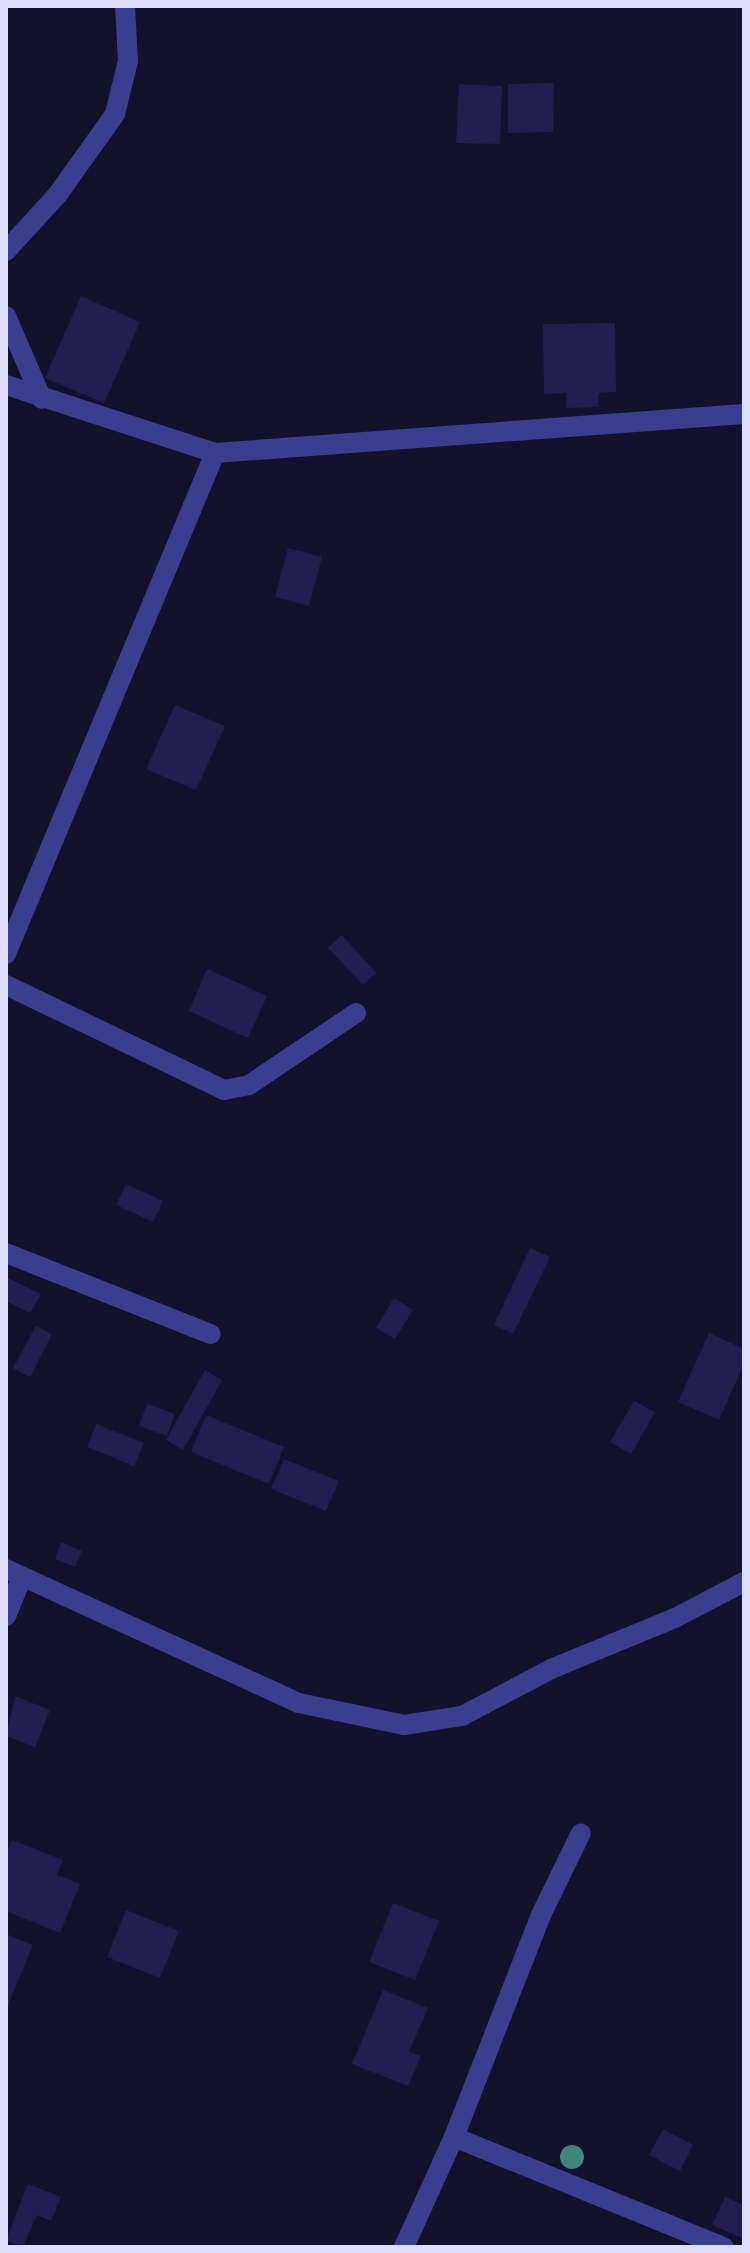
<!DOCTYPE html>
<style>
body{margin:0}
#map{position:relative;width:750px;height:2253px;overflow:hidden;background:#14112d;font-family:"Fira Sans",sans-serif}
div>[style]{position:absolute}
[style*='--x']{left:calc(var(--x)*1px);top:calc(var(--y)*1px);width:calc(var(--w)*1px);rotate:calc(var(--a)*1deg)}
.building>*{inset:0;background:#231c4f}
.minor>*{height:20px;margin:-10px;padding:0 10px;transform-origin:10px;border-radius:10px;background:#3b3d8e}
.trees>*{width:24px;height:24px;margin:-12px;border-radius:50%;background:#40867c}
span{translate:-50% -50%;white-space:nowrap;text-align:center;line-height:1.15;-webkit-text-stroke:6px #14112d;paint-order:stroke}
.frame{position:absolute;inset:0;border:8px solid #dfddff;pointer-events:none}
</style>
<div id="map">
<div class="building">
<div style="clip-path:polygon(554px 83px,553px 132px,508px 133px,508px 84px)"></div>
<div style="clip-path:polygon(459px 84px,502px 86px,500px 144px,456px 143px)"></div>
<div style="clip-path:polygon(81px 296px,140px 322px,104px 403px,45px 378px)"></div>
<div style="clip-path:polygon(615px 323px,616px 392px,598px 393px,598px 407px,566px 408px,566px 393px,544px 394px,543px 324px)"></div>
<div style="clip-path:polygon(288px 548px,322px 557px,309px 606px,275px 597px)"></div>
<div style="clip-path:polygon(175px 705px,225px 726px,196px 790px,146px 769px)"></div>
<div style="clip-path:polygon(342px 935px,376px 973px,363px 985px,328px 948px)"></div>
<div style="clip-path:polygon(207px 969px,267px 996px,248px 1038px,189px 1011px)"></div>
<div style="clip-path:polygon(126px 1184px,163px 1201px,153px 1222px,116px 1205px)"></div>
<div style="clip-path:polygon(530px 1248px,550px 1257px,513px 1334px,494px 1325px)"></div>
<div style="clip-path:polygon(6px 1277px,41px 1294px,30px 1313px,6px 1301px)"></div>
<div style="clip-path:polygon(394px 1298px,413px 1310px,395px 1339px,376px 1328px)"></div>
<div style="clip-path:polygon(36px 1326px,52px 1334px,30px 1377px,13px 1368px)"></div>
<div style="clip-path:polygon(709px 1333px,744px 1349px,744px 1364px,719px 1420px,678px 1402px)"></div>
<div style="clip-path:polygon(205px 1370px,222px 1380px,183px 1450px,166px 1440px)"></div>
<div style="clip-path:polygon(634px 1401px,655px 1412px,631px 1454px,610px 1442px)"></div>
<div style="clip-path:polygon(147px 1404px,175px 1414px,167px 1436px,139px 1426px)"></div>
<div style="clip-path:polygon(206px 1415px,284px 1447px,269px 1484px,191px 1452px)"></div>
<div style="clip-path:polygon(96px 1424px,144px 1443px,134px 1466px,87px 1447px)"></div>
<div style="clip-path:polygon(284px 1459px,339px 1481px,326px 1511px,271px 1489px)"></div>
<div style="clip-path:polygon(61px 1542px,82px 1551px,75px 1567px,55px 1559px)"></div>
<div style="clip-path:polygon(15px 1696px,50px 1710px,35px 1747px,6px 1736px)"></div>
<div style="clip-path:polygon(12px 1840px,63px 1860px,57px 1875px,80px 1884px,60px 1933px,6px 1911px,6px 1855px)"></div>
<div style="clip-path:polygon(393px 1903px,439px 1921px,415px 1980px,369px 1962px)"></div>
<div style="clip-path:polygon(126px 1910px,179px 1931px,160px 1978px,107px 1957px)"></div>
<div style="clip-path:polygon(6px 1934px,33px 1945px,6px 2010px)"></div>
<div style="clip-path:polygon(383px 1990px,428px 2008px,409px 2052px,421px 2056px,408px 2086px,352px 2064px)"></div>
<div style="clip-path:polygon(663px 2129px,693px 2145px,680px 2171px,649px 2155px)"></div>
<div style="clip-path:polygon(28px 2184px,61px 2197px,51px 2221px,37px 2215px,23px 2247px,6px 2240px)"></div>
<div style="clip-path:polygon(725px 2197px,744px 2205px,744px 2239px,712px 2225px)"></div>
</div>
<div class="minor">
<div style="--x:6;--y:251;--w:77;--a:-47.6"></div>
<div style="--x:58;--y:194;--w:98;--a:-54.5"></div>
<div style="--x:115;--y:114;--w:55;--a:-76.2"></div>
<div style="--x:128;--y:61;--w:55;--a:-93.1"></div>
<div style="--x:6;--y:316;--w:90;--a:66.6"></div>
<div style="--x:6;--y:385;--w:220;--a:18"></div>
<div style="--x:6;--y:954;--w:543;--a:-67.36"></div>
<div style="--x:215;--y:453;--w:530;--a:-4.22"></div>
<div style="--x:6;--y:985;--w:242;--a:25.7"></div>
<div style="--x:224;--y:1090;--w:25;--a:-11"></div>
<div style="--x:249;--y:1085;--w:129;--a:-33.9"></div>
<div style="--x:6;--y:1253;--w:220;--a:21.6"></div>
<div style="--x:6;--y:1569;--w:322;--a:24.6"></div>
<div style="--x:299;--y:1703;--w:107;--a:11.8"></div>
<div style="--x:404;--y:1725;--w:59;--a:-8.8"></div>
<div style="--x:462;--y:1716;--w:101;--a:-27.8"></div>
<div style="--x:551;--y:1669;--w:134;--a:-22.4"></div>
<div style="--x:675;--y:1618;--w:78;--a:-27.6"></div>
<div style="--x:6;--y:1616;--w:42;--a:-67.7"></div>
<div style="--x:454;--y:2137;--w:291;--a:22.2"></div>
<div style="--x:404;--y:2247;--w:121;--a:-65.6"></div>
<div style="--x:454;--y:2137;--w:236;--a:-68.6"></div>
<div style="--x:540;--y:1917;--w:93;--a:-64"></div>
</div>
<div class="trees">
<div style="left:572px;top:2157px"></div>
</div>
<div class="frame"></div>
</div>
